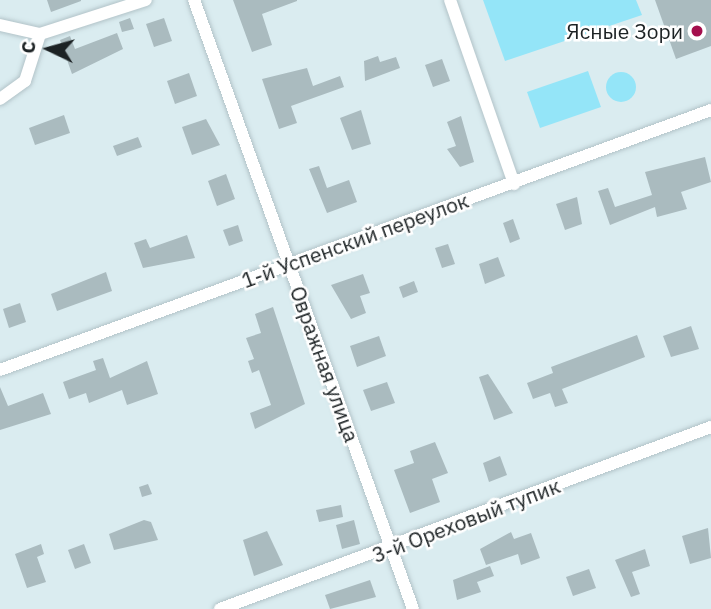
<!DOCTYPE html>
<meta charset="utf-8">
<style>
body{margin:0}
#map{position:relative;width:711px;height:609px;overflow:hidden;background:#daecf0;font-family:"IBM Plex Sans",sans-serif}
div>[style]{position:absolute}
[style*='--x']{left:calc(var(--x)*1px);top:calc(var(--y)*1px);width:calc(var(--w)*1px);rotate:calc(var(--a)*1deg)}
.green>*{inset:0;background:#94e5f8}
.round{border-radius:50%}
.building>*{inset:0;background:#aabbbf}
.roads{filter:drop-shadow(0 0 2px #b2c3c8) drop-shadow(0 0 2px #b2c3c8)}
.minor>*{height:12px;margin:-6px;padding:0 6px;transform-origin:6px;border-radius:6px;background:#fff}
.dots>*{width:19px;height:19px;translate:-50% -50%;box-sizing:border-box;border:4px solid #fff;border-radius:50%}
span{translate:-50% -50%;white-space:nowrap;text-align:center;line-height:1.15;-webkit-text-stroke:5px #fff;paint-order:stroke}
.poi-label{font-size:21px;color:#1c2224}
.right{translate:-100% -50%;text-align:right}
.street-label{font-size:21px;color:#1c2224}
.north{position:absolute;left:14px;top:14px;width:70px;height:70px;-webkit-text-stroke:5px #fff;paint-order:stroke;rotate:275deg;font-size:19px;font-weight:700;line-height:28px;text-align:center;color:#1c2224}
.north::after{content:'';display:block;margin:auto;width:24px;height:32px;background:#1c2224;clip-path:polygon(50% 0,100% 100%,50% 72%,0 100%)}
</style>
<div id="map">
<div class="green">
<div style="clip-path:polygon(483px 0,636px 0,642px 15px,505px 61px)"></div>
<div style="clip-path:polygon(588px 71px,601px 107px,540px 128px,527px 92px)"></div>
<div class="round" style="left:606px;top:72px;width:30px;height:30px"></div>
</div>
<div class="building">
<div style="clip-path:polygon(47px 0,81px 0,81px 1px,51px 12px)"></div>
<div style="clip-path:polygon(233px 0,297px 0,297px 1px,262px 14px,272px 45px,252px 52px)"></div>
<div style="clip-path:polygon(655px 0,711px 0,711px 46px,676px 59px)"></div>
<div style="clip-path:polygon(130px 18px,134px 29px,122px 32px,119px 22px)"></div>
<div style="clip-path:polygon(164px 18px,172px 41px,154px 47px,146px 24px)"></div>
<div style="clip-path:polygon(117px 33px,123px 49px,72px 74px,60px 40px,70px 36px,75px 49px)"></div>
<div style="clip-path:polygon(378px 56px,380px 62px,396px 57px,400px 68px,365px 81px,364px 61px)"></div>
<div style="clip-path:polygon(442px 59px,450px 81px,433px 87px,425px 65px)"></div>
<div style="clip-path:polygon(307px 68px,313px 86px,340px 76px,344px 87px,291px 106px,297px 123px,279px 129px,262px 79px)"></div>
<div style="clip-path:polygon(189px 73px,197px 96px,175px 104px,167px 81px)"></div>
<div style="clip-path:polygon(361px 110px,371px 144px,352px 150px,340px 118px)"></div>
<div style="clip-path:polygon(64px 115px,70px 133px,35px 145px,29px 128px)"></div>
<div style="clip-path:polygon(461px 116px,474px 162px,460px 167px,447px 149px,456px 146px,447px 122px)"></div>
<div style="clip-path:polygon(206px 119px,220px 145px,192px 155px,182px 127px)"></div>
<div style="clip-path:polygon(138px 137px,142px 147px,117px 156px,113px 146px)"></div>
<div style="clip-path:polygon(705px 157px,711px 182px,681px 192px,687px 209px,657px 217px,655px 207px,610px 225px,598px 191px,608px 188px,615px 207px,652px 195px,645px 172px)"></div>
<div style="clip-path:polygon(319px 166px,327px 188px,349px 180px,357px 202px,327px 213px,309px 169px)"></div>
<div style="clip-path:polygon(226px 174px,235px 199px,217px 206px,208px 181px)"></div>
<div style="clip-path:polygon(577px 197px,582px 224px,565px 230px,556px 204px)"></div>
<div style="clip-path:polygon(513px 219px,520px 239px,510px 243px,503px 223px)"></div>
<div style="clip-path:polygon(238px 225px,243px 241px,229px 246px,223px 230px)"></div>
<div style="clip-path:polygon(187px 235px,195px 258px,143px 268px,134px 243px,146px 239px,150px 248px)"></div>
<div style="clip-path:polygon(448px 244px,455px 264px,442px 268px,435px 248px)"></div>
<div style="clip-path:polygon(498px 257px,505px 276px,485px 284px,479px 264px)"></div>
<div style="clip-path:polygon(106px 272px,112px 291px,57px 311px,51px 294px)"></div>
<div style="clip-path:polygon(363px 274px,370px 293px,360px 296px,366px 313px,351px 319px,331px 285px)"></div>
<div style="clip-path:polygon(414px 281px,418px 292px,403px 298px,399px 287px)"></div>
<div style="clip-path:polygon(20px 303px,26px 322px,9px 328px,3px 309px)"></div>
<div style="clip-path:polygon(273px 307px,305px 404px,255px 429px,250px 413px,271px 405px,259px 370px,252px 373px,248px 361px,254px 359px,246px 338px,261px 333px,255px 314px)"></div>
<div style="clip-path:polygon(691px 326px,699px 349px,671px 357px,663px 336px)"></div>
<div style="clip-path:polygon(637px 335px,645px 357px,562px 389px,568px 403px,555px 407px,550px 393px,533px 399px,527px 383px,553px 373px,551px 367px)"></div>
<div style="clip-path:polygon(379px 336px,386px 356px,357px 367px,350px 346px)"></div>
<div style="clip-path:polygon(103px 358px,110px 378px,147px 361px,158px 394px,127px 405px,122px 390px,89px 403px,86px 393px,69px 399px,63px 382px,96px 370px,93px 361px)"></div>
<div style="clip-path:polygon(488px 374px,513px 413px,494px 420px,479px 377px)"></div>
<div style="clip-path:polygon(387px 382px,395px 403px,371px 411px,363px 390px)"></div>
<div style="clip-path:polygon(0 387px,8px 406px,43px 393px,51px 414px,0 430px)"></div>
<div style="clip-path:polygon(435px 442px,448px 473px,432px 479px,440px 502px,410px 513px,394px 470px,414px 463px,410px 451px)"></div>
<div style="clip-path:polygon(500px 456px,507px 475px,489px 482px,483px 463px)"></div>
<div style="clip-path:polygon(148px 484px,152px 494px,142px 497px,139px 487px)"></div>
<div style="clip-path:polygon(341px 505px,343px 517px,319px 522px,316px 510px)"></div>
<div style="clip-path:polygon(144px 520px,151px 522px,158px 540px,114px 550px,109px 534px)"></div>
<div style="clip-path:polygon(354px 520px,360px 544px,342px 549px,336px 525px)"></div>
<div style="clip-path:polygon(708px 528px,711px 558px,690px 564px,682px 536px)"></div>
<div style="clip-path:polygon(267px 531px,283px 565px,254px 576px,243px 540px)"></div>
<div style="clip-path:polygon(511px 532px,514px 539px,531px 533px,540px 558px,521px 565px,518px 554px,486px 565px,480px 549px)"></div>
<div style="clip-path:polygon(41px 544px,44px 554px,37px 557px,46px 582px,27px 588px,15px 554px)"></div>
<div style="clip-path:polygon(84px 544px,91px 563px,75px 569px,68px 550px)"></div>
<div style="clip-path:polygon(645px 549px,650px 566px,632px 572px,640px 594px,631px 597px,615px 560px)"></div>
<div style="clip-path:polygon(490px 566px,494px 576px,477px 582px,481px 592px,457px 600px,453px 580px)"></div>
<div style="clip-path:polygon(589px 569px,596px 588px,573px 596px,566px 577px)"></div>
<div style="clip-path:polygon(370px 580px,376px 597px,330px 609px,325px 595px)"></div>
</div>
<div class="roads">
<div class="minor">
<div style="--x:194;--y:0;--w:647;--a:70.22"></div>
<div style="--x:450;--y:0;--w:195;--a:70.8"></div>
<div style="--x:0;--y:25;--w:41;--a:12.7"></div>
<div style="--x:40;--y:34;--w:111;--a:-17.8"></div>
<div style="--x:0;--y:99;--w:31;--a:-36"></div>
<div style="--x:25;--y:81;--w:49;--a:-72.3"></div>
<div style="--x:0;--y:370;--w:757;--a:-20.09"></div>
<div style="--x:220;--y:609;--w:524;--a:-20.34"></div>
</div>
</div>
<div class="dots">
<div style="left:697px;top:31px;background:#a40f4d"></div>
</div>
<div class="poi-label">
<span class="right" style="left:683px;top:31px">Ясные Зори</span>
</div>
<div class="street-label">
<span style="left:355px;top:240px;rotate:-20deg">1-й Успенский переулок</span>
<span style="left:325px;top:364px;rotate:70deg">Овражная улица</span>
<span style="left:466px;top:520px;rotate:-21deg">3-й Ореховый тупик</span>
</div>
<div class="north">С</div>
</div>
